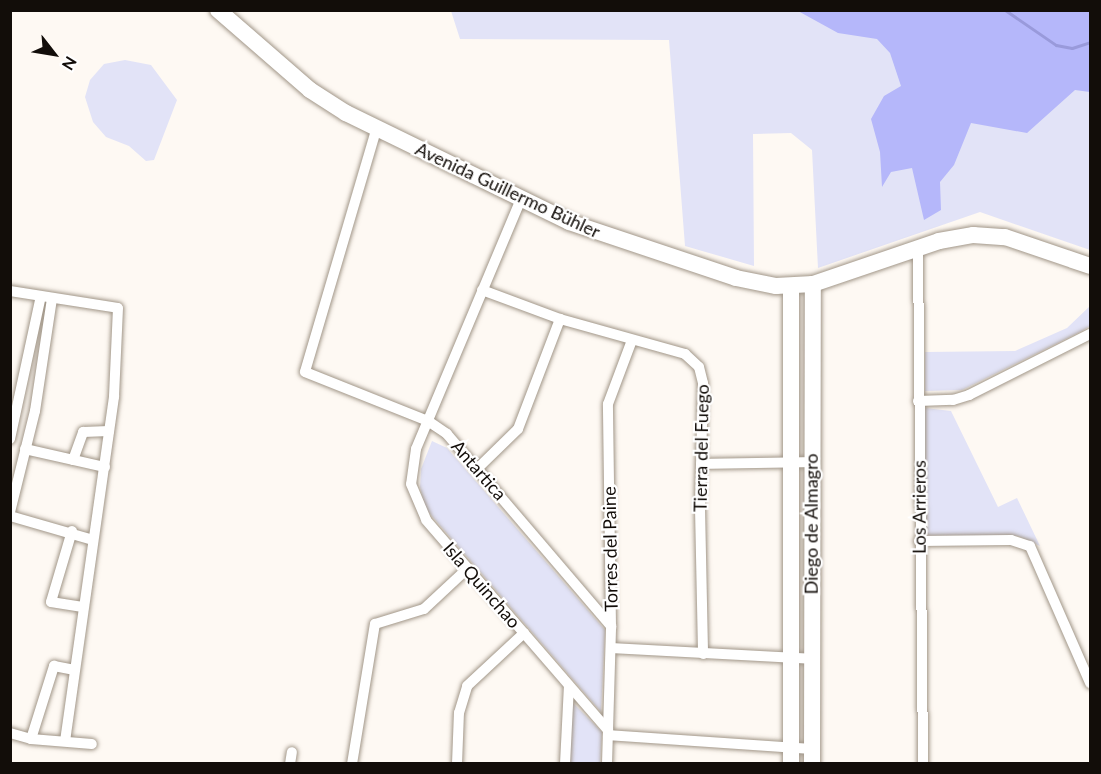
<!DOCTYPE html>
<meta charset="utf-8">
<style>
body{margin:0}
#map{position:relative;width:1101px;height:774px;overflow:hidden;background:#fef9f3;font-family:Lato,sans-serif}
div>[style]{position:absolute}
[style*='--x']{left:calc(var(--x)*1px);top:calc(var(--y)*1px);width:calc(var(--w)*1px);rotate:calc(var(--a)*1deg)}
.green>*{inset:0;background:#e2e3f7}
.forest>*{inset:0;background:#b5b7fa}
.stream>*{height:3px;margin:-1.5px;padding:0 1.5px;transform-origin:1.5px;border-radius:1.5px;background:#999adb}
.roads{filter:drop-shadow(0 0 2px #a19688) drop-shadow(0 0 2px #a19688)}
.street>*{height:10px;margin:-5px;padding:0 5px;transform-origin:5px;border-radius:5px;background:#fff}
.secondary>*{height:16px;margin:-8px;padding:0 8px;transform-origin:8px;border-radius:8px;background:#fff}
span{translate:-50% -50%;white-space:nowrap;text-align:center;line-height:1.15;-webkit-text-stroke:4.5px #fff;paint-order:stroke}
.street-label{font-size:18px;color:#120d09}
.frame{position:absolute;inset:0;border:12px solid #120d09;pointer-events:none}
.north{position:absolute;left:24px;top:24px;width:60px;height:60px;-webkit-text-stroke:4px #fff;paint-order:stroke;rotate:121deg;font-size:16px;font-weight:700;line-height:24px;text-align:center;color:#120d09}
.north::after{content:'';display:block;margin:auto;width:21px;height:27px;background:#120d09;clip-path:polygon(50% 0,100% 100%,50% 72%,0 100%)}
</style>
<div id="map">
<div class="green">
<div style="clip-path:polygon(451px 11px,1090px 11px,1090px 250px,980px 212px,818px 268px,812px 150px,791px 133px,753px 134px,754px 266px,685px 246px,669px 40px,460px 39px)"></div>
<div style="clip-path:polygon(125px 60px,151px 65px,177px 100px,154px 160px,146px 161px,129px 146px,106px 137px,93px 122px,85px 97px,90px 80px,104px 64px)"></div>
<div style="clip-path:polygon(1090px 306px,1090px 326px,1082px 331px,962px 390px,925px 391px,925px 352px,1015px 351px,1067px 328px)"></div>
<div style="clip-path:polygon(925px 408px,951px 411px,998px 507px,1017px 498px,1040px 546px,1018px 536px,925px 536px)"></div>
<div style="clip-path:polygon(432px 441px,447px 448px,605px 630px,601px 712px,425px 508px,420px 487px,421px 469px)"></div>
<div style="clip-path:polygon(572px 702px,602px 732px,600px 763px,568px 764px)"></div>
</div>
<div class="forest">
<div style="clip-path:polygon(798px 11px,1090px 11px,1090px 92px,1075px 90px,1027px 133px,971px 123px,954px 165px,940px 182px,941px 210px,924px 220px,912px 168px,891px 172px,882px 187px,880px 152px,871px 119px,884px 96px,901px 86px,890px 53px,877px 39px,838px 33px)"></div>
</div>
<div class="stream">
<div style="--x:1005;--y:10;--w:62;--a:34.5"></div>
<div style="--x:1056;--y:45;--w:16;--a:11"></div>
<div style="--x:1072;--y:48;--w:19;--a:-18"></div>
</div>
<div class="roads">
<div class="street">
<div style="--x:377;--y:127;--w:255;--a:106.4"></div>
<div style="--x:305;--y:372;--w:132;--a:21.7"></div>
<div style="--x:428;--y:421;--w:23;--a:34"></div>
<div style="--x:447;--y:434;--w:253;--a:49.5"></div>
<div style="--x:521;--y:199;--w:271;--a:112.8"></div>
<div style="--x:416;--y:449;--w:35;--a:98"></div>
<div style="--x:411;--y:484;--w:39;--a:67"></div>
<div style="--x:426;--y:520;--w:278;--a:49.1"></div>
<div style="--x:918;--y:250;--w:514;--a:89.44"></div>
<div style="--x:482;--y:290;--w:83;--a:20.4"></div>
<div style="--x:560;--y:319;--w:130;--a:15.6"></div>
<div style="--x:685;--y:354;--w:19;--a:43"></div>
<div style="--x:699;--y:367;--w:16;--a:76"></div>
<div style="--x:703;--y:383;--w:125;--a:91.4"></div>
<div style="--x:700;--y:508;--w:146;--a:88.8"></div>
<div style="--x:10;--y:291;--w:109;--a:8.9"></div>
<div style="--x:118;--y:308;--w:89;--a:92.6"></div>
<div style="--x:114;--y:397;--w:347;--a:98.1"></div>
<div style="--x:918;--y:401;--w:35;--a:-2"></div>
<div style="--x:953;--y:400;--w:17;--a:-17"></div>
<div style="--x:969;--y:395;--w:136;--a:-26.8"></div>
<div style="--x:10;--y:439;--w:146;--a:-77.8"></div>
<div style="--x:25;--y:449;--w:82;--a:12.7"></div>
<div style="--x:73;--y:460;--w:30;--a:-70"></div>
<div style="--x:83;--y:432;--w:26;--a:-2"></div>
<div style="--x:701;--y:464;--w:111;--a:-1"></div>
<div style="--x:478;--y:468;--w:56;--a:-44.3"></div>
<div style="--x:518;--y:429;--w:118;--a:-69.1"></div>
<div style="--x:10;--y:512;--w:104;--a:-76.1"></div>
<div style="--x:35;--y:411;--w:114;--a:-81.4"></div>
<div style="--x:10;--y:516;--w:86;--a:16.1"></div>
<div style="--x:72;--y:531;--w:74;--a:106.5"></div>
<div style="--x:51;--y:602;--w:32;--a:9"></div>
<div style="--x:919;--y:541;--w:92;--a:-0.6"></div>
<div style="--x:1011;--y:540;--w:20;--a:18"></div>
<div style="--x:1030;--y:546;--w:150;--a:66.3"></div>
<div style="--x:611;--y:648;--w:200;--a:3.1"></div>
<div style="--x:10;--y:733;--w:22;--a:16"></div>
<div style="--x:31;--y:739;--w:61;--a:4.7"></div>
<div style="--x:608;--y:735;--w:203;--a:3.9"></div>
<div style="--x:31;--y:739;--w:77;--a:-72.5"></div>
<div style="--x:54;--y:666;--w:21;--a:11"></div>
<div style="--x:290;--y:764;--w:12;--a:-81"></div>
<div style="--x:352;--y:764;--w:142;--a:-80.7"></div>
<div style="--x:375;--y:624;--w:51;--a:-17"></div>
<div style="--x:424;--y:609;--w:60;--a:-43"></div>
<div style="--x:457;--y:764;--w:51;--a:-87.8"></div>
<div style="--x:459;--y:713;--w:28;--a:-73"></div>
<div style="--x:467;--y:686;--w:78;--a:-42.9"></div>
<div style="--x:565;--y:764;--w:78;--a:-87.1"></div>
<div style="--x:607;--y:764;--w:138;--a:-88.3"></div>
<div style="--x:611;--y:626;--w:222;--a:-90.8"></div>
<div style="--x:608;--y:404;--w:68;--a:-69.4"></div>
</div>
<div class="secondary">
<div style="--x:218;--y:10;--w:122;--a:41"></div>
<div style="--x:310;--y:90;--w:43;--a:32.6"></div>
<div style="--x:346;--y:113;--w:248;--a:26"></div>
<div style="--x:569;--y:222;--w:176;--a:18.5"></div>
<div style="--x:736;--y:278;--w:41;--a:11.3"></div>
<div style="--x:776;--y:286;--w:37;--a:-3"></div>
<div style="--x:813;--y:284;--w:133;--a:-18.8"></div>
<div style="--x:939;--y:241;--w:35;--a:-10"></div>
<div style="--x:973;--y:235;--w:32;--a:4"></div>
<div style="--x:1005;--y:237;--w:90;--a:18.8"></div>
<div style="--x:791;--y:287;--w:477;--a:90"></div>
<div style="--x:812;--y:764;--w:480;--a:-89.9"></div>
</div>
</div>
<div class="street-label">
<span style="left:508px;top:190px;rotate:25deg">Avenida Guillermo Bühler</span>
<span style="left:701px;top:448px;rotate:-89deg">Tierra del Fuego</span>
<span style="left:479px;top:470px;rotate:49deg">Antartica</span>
<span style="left:919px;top:507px;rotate:-90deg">Los Arrieros</span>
<span style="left:811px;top:524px;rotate:-90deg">Diego de Almagro</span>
<span style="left:610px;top:549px;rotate:-91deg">Torres del Paine</span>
<span style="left:482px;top:585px;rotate:49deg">Isla Quinchao</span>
</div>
<div class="frame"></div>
<div class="north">N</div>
</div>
